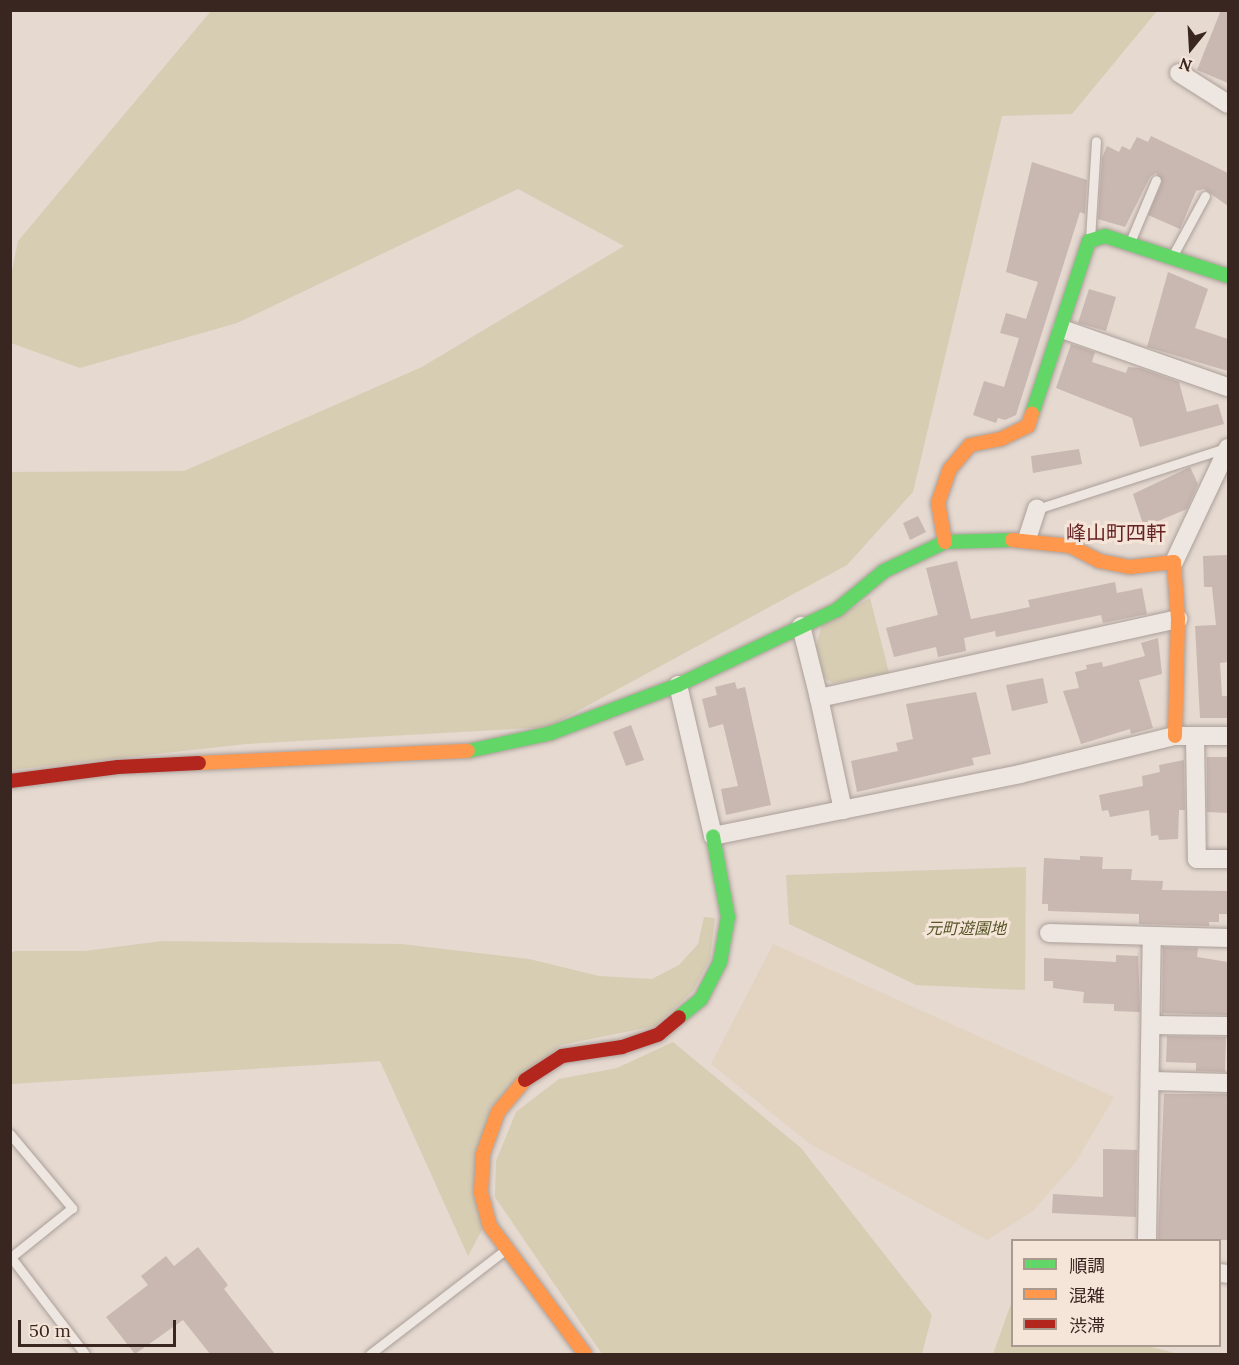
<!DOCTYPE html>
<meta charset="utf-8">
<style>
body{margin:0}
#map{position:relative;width:1239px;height:1365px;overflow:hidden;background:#e5d9d0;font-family:Lora,"Noto Sans JP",serif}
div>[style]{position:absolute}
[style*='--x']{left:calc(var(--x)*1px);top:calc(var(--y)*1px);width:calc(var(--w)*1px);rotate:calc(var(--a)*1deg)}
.farmland>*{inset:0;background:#e3d4c2}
.green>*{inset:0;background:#d7cdb3}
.building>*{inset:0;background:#c9b7b1}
.roads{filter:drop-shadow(0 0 2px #ab9f99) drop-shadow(0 0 2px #ab9f99)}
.lane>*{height:9px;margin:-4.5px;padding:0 4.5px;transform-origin:4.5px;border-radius:4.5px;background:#eee7e1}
.street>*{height:18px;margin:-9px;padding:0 9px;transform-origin:9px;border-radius:9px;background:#eee7e1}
.fast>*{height:14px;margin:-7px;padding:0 7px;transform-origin:7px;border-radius:7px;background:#63d668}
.slow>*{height:14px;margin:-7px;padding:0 7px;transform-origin:7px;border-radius:7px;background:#ff974d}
.jam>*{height:14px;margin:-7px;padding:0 7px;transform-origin:7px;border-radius:7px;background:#b3261e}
span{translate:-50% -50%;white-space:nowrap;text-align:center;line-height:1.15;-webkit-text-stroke:6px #f5e5d8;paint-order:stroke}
.park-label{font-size:16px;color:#555528;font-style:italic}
.quarter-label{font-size:20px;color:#652225}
.frame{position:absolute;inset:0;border:12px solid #3a2621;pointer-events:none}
.legend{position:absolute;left:1011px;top:1239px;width:210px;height:108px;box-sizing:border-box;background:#f5e5d8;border:2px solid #aa998f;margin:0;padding:8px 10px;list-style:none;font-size:18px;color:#3a2621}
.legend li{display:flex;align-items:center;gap:12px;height:30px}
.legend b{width:30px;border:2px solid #aa998f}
.north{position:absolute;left:1161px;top:18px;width:60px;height:60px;-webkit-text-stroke:4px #f5e5d8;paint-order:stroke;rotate:198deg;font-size:16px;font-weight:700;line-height:24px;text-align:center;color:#3a2621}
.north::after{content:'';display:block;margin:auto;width:21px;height:27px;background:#3a2621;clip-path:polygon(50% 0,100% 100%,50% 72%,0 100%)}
.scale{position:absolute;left:18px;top:1320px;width:158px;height:27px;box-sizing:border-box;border:3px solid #3a2621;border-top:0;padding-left:8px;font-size:18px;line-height:21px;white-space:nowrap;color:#3a2621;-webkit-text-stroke:4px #f5e5d8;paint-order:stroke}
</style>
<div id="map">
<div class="farmland">
<div style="clip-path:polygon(773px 944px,1114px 1097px,1076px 1162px,1033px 1211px,987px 1240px,810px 1144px,711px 1064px)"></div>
</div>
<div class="green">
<div style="clip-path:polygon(211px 11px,1157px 11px,1072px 114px,1002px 116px,913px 492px,847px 565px,548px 727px,247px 744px,11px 770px,10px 472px,184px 471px,422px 367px,624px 246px,518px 189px,237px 323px,80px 368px,11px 343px,11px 276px,18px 241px)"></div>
<div style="clip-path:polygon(870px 598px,889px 673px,833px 683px,824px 678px,816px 646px,822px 625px)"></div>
<div style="clip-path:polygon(1026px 867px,1025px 990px,916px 985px,789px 924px,786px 875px)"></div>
<div style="clip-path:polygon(704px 917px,715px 918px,710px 959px,693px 991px,655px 1026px,561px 1045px,490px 1107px,482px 1230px,468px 1256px,380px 1061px,11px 1084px,10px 953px,15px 951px,85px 951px,162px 941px,401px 944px,529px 959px,599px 976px,652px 979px,679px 965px,698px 944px)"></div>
<div style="clip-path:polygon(673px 1042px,801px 1148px,932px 1315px,922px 1354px,602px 1354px,495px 1197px,496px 1161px,516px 1112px,559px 1079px,617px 1068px)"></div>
<div style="clip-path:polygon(1012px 1301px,1012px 1346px,1147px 1346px,1179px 1354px,993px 1354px)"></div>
</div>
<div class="building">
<div style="clip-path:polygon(1221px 10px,1228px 10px,1228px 83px,1197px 70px)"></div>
<div style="clip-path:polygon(1151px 136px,1228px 173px,1228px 206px,1204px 189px,1196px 191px,1180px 229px,1148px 215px,1162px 182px,1156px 173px,1150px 177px,1125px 227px,1098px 219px,1102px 158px,1107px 146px,1119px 152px,1122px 146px,1130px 150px,1137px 137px,1148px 142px)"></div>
<div style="clip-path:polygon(1032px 162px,1087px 180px,1085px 214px,1080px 212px,1016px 415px,1005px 420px,998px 418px,996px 423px,973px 415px,984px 381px,1004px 387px,1019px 338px,1000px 333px,1006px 313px,1026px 319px,1038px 282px,1006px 272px)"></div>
<div style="clip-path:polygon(1168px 272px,1208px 289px,1195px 328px,1228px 339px,1228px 371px,1147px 347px)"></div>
<div style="clip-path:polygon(1089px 289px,1116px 297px,1106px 331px,1078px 323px)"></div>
<div style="clip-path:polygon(1071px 344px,1095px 352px,1092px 362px,1126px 373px,1128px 367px,1140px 368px,1179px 382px,1187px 412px,1218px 404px,1224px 424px,1140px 447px,1132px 418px,1056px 388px)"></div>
<div style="clip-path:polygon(1079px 449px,1082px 464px,1033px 473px,1031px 456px)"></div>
<div style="clip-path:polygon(1190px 467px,1198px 484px,1187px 509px,1144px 527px,1133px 494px)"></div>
<div style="clip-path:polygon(918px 516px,926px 532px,910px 540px,903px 523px)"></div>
<div style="clip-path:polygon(1228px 555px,1228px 662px,1220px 663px,1222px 696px,1228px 696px,1228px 718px,1200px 718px,1195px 626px,1216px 625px,1212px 587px,1204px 587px,1203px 556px)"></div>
<div style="clip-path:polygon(957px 561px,971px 619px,1030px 607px,1028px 600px,1115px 582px,1117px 593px,1142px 588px,1147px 614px,1103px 623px,1101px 615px,996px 637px,995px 631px,964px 638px,966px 651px,938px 657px,936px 647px,894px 657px,886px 628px,938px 615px,926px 568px)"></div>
<div style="clip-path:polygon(1158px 638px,1162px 674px,1139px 680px,1153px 728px,1131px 734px,1130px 729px,1081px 744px,1063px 691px,1079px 688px,1075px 672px,1087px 669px,1086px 665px,1102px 662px,1103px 667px,1145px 656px,1141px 643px)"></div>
<div style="clip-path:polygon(1043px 678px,1048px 703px,1012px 711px,1006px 685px)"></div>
<div style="clip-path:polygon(735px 682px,737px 689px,745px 687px,771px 805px,726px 815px,721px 789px,738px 786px,723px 724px,709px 728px,702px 699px,717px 695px,715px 687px)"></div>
<div style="clip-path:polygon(976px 692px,991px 754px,972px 758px,974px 765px,857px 792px,851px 761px,898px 751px,896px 743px,913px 739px,906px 704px)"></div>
<div style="clip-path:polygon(631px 725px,644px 760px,626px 766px,613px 732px)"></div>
<div style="clip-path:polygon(1207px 757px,1228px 757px,1228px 813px,1207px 812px)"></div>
<div style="clip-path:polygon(1184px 760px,1185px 810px,1179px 810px,1178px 839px,1159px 840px,1158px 835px,1151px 836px,1149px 810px,1110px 817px,1108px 810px,1102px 811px,1099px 795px,1143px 786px,1142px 776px,1160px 772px,1159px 765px)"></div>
<div style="clip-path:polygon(1080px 856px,1103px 857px,1102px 869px,1132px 869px,1131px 880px,1163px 881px,1162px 890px,1228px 891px,1228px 914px,1219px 914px,1219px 922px,1209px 922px,1209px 926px,1139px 924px,1139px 914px,1048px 911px,1048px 904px,1042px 904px,1044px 858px,1080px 860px)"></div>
<div style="clip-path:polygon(1138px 947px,1140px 1012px,1114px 1011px,1114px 1004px,1083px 1003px,1084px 992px,1053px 988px,1053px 981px,1044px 981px,1044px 958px,1116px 962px,1116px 955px,1138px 956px)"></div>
<div style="clip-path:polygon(1163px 947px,1198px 948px,1197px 957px,1228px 962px,1227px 1015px,1162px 1013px)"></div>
<div style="clip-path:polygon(1167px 1036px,1226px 1037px,1225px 1072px,1196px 1071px,1196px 1063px,1166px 1062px)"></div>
<div style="clip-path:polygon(1164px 1094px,1228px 1094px,1228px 1240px,1158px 1240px)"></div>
<div style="clip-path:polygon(1103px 1149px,1137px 1150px,1136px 1217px,1052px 1213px,1053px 1194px,1103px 1197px)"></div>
<div style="clip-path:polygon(198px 1247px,228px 1285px,224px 1289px,275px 1354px,210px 1354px,183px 1320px,135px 1354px,106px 1317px,148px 1285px,141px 1276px,166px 1256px,174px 1266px)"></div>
</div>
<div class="roads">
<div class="lane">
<div style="--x:1090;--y:239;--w:98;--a:-86.5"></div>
<div style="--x:1130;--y:242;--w:67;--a:-67.2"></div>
<div style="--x:1173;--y:255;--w:67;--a:-61.5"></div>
<div style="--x:1037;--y:509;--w:199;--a:-17.9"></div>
<div style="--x:10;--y:1134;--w:97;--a:50"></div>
<div style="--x:72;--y:1208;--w:78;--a:141.2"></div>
<div style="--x:10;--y:1256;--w:123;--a:52.6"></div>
<div style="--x:370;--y:1354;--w:170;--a:-37.6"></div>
</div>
<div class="street">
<div style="--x:1179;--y:73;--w:58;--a:32.3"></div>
<div style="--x:1062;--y:329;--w:176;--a:19.3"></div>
<div style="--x:1027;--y:539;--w:32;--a:-72"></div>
<div style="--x:1174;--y:562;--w:126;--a:-64.7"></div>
<div style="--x:801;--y:626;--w:74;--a:76"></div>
<div style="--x:678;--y:685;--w:155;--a:76.9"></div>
<div style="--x:713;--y:836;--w:313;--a:-11.4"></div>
<div style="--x:1020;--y:774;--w:160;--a:-13.8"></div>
<div style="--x:1175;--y:736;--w:53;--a:0"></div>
<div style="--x:1195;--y:738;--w:121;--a:89.1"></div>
<div style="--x:1197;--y:859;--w:31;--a:0"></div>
<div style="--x:843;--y:810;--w:115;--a:-102.1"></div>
<div style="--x:819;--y:698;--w:368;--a:-12.4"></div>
<div style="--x:1049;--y:933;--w:179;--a:1.6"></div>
<div style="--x:1152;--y:1025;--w:76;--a:0.8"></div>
<div style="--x:1152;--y:1081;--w:76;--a:1.5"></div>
<div style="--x:1147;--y:1240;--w:304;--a:-89.1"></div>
<div style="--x:1220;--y:1273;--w:8;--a:7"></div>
</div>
<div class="fast">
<div style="--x:1032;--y:414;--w:182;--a:-71.8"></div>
<div style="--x:1089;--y:241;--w:17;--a:-17"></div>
<div style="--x:1105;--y:236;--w:129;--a:18"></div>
<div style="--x:468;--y:751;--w:85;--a:-12.2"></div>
<div style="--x:551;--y:733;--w:136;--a:-20.7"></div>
<div style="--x:678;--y:685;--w:176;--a:-25.3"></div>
<div style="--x:837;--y:610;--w:61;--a:-39.7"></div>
<div style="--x:884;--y:571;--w:68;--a:-25.4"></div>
<div style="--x:945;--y:542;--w:67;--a:-1.7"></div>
<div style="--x:679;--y:1017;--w:28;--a:-39"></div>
<div style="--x:701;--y:999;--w:42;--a:-62.8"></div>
<div style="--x:720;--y:962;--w:46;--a:-79.9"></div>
<div style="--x:728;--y:917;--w:82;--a:-100.5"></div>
</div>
<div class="slow">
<div style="--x:1012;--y:540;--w:58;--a:5.9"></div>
<div style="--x:1070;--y:546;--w:33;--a:27"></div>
<div style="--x:1099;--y:561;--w:32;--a:11"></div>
<div style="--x:1130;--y:567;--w:44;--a:-6.5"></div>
<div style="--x:1174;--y:562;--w:57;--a:86"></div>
<div style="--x:1178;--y:619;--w:117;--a:91.5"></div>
<div style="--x:945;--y:542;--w:40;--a:-100"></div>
<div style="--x:938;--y:503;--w:36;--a:-71"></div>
<div style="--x:950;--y:469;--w:31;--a:-50"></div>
<div style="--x:970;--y:445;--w:32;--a:-11"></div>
<div style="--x:1001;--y:439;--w:30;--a:-26"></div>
<div style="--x:1028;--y:426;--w:13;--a:-72"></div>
<div style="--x:199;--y:763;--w:269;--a:-2.6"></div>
<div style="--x:525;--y:1080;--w:42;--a:130.2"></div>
<div style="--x:498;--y:1112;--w:45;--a:109.7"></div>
<div style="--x:483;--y:1154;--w:39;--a:93"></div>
<div style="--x:481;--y:1193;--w:34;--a:75"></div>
<div style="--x:490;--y:1226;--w:159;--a:53.4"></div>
</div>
<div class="jam">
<div style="--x:10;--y:781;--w:109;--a:-7.4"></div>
<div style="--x:118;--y:767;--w:81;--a:-2.8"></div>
<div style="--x:525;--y:1080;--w:44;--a:-33"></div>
<div style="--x:562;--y:1056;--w:61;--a:-8.5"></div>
<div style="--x:622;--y:1047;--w:39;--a:-19"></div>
<div style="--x:659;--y:1034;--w:26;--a:-40"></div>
</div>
</div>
<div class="park-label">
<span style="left:966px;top:928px">元町遊園地</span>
</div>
<div class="quarter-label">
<span style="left:1116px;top:532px">峰山町四軒</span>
</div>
<div class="frame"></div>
<ul class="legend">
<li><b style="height:8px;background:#63d668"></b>順調</li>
<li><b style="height:8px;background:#ff974d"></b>混雑</li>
<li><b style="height:8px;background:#b3261e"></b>渋滞</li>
</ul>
<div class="north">N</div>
<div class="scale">50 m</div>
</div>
